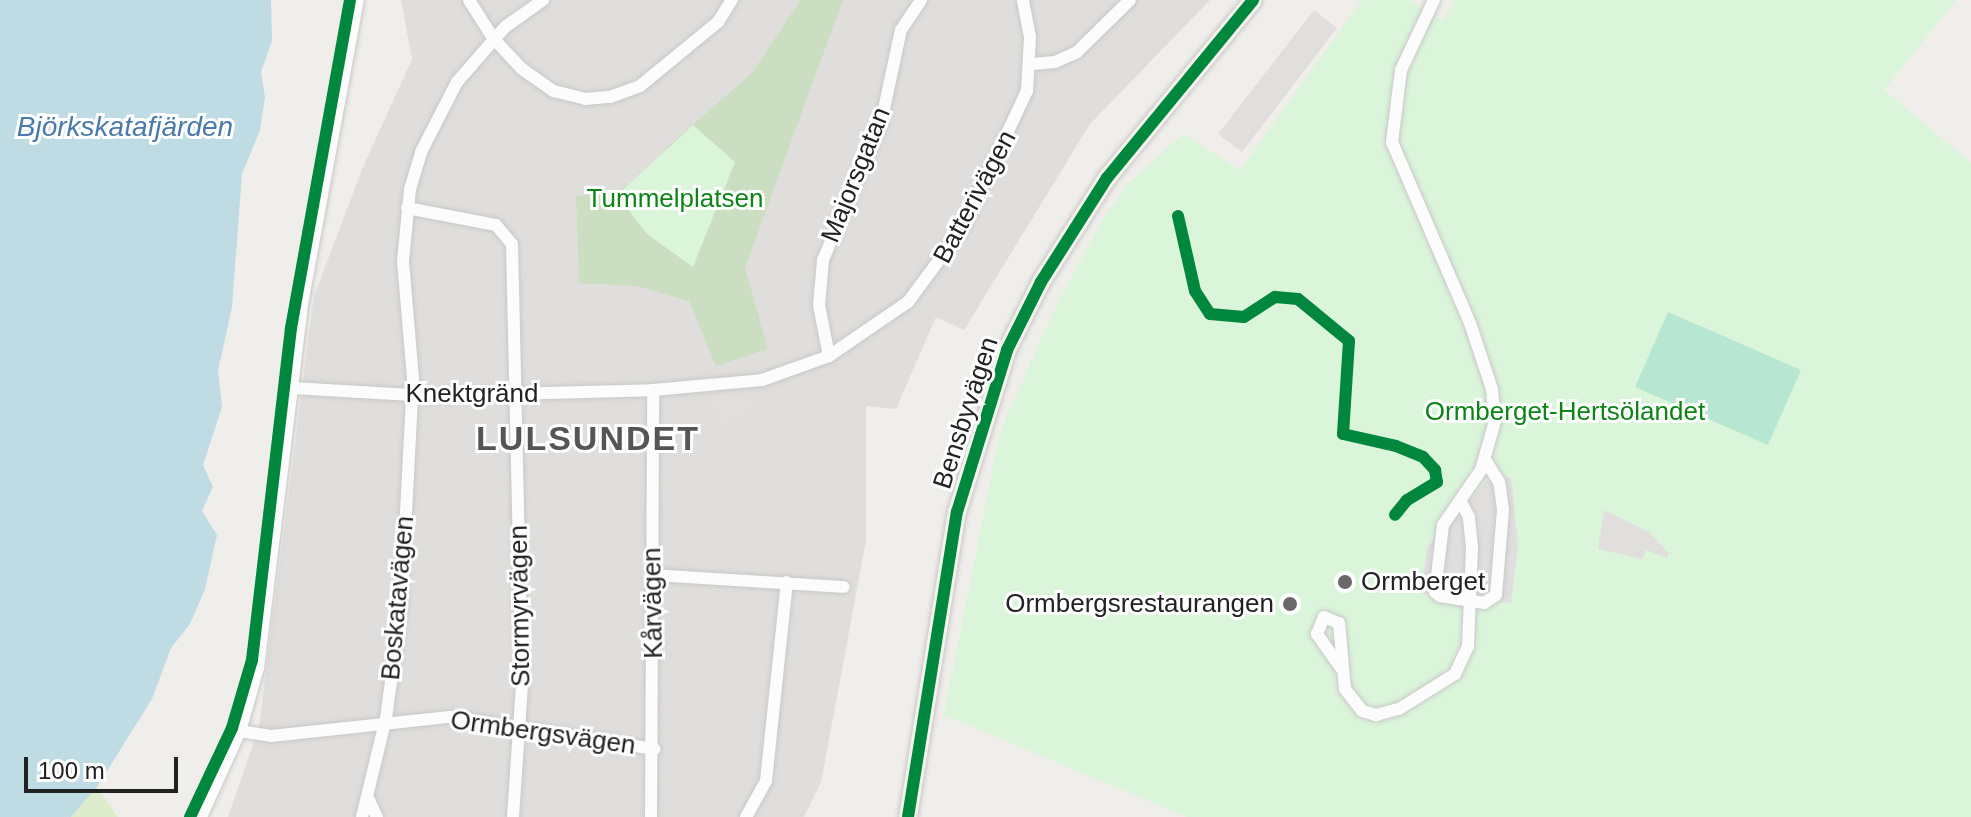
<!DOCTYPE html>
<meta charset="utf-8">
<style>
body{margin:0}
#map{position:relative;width:1971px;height:817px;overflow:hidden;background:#f0eeeb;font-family:Arial,sans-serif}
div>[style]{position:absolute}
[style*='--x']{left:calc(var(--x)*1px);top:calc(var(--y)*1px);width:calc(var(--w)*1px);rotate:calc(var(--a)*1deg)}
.residential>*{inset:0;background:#dfdedc}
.grass>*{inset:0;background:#ddeccb}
.forest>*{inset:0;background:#cbdec1}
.park>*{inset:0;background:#daf5da}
.pitch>*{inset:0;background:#b7e6d2}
.parking>*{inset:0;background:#e0dfde}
.water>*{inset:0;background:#bfdbe3}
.roads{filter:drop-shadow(0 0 2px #c9c8c7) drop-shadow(0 0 2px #c9c8c7)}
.minor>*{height:12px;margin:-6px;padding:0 6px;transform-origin:6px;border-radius:6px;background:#fdfcfc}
.secondary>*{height:18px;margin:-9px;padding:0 9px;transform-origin:9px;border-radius:9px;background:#f4f4ed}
.cycleway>*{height:12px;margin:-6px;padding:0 6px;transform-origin:6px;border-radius:6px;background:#00873e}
.dots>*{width:22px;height:22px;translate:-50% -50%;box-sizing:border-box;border:4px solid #fff;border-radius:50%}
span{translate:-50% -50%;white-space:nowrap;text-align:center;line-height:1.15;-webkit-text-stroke:6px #fff;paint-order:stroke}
.street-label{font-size:26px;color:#222}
.park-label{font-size:26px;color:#0c8416}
.poi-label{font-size:26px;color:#222}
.left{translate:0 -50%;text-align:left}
.right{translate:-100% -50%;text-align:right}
.water-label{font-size:28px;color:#4a7aab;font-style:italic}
.district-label{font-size:34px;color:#555;font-weight:700;letter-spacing:2px}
.scale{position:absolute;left:24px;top:757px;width:154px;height:36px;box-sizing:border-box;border:4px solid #222;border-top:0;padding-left:10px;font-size:24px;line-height:28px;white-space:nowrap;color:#222;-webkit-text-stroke:6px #fff;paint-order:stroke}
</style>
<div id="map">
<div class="residential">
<div style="clip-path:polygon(401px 0,1210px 0,1090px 124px,964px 330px,936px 317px,896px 409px,866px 406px,866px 541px,821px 782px,804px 817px,228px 817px,259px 727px,314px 296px,363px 167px,412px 59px)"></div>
</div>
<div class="grass">
<div style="clip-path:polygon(97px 787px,118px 817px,71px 817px)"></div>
</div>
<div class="forest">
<div style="clip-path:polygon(800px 0,843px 0,745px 268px,768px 349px,716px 366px,689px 301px,636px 286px,579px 283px,576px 196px,618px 191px,650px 169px,665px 149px,752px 73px)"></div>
</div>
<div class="park">
<div style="clip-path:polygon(1362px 0,1409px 0,1443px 21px,1455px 0,1956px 0,1884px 90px,1971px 163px,1971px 817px,1187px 817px,944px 715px,1000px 432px,1057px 304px,1106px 214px,1129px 183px,1183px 134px,1240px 170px)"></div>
<div style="clip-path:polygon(693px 125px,735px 162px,693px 267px,647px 234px,617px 195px)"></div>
</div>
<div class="pitch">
<div style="clip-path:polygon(1668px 312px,1801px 370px,1768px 445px,1635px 387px)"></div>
</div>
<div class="parking">
<div style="clip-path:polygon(1314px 10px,1337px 28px,1242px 152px,1218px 134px)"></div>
<div style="clip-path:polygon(754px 392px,751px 412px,742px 413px,742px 420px,717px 422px,714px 396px)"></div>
<div style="clip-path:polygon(1511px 477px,1518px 545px,1511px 603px,1420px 593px,1428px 546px,1487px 480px)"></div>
<div style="clip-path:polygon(1604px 510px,1649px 532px,1669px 553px,1667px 558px,1646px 550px,1642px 559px,1598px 549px)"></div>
</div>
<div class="water">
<div style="clip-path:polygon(0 0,271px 0,272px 41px,261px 72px,265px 97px,260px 130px,242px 174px,232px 307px,218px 371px,222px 407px,203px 465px,213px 487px,202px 511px,217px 535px,205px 589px,190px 624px,171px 648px,152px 699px,97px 787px,71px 817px,0 817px)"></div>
</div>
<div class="roads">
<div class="minor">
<div style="--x:469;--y:0;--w:45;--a:57.7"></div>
<div style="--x:493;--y:38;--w:42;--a:46.9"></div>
<div style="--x:522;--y:69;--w:39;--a:35"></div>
<div style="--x:554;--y:91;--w:32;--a:14"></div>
<div style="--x:585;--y:99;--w:25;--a:-5"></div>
<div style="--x:610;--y:97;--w:32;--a:-20"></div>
<div style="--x:640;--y:86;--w:101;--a:-39.4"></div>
<div style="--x:718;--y:22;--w:26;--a:-58"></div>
<div style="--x:1434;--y:0;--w:77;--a:115.2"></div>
<div style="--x:1401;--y:70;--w:73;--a:97.1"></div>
<div style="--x:1392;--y:142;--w:197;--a:66.7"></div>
<div style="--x:1470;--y:323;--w:70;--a:71.6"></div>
<div style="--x:1492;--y:389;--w:32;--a:85"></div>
<div style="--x:1495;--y:421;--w:51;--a:105.9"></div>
<div style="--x:1481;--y:470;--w:67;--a:124.6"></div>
<div style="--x:1443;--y:525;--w:67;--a:96.8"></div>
<div style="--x:1435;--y:592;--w:6;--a:39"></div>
<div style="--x:1440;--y:596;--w:45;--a:9"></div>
<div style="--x:1484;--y:603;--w:14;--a:-34"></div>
<div style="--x:1496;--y:595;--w:86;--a:-85.3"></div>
<div style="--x:1503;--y:509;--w:27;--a:-98"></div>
<div style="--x:1499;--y:482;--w:25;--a:-122"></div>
<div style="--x:1031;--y:64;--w:24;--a:-5"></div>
<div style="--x:1055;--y:62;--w:24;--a:-24"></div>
<div style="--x:1077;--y:52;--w:74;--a:-44.5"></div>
<div style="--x:407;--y:208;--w:91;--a:10.8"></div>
<div style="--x:496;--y:225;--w:25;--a:50"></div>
<div style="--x:512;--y:244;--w:441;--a:88.7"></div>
<div style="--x:522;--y:685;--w:132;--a:93.9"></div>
<div style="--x:829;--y:356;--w:52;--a:-101.1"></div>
<div style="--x:819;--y:305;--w:45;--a:-84.9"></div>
<div style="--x:823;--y:260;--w:149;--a:-67.1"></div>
<div style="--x:881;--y:123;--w:95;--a:-77.9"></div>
<div style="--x:901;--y:30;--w:36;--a:-56"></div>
<div style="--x:292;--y:388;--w:137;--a:3.3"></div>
<div style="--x:429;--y:396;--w:224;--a:-1.5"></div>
<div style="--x:653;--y:390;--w:109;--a:-5.2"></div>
<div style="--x:762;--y:380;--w:71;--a:-19.7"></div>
<div style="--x:829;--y:356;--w:96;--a:-34.4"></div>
<div style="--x:908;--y:302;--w:91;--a:-53.5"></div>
<div style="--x:962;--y:229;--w:153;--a:-64.8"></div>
<div style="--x:1027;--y:91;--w:54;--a:-86.8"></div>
<div style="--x:1030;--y:37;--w:38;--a:-101"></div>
<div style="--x:653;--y:575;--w:191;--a:3.6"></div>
<div style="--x:1341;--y:668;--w:42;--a:-125.2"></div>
<div style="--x:1317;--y:634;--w:18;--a:-68"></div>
<div style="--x:1324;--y:617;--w:16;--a:22"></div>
<div style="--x:1339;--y:623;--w:66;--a:84.8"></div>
<div style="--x:1345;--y:689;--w:28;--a:52"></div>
<div style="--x:1362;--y:711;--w:15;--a:16"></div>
<div style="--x:1376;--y:715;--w:24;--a:-15"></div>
<div style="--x:1399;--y:709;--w:66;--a:-32"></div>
<div style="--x:1455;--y:674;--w:31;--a:-65"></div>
<div style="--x:1468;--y:646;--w:99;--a:-87.7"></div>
<div style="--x:1472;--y:547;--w:30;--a:-96"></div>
<div style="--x:1469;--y:517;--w:17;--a:-118"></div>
<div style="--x:240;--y:731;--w:31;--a:9"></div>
<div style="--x:271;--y:736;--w:180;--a:-6.1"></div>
<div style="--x:450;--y:717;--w:207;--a:8.9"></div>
<div style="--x:369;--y:800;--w:19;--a:65"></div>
<div style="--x:201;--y:817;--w:94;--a:-65.6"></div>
<div style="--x:240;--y:731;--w:66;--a:-74.1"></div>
<div style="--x:258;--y:668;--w:367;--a:-83.1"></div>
<div style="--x:302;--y:304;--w:309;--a:-79.6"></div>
<div style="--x:362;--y:817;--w:102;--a:-76.4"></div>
<div style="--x:386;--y:718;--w:111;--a:-82.2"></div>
<div style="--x:401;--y:608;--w:230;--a:-87"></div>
<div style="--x:413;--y:378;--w:117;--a:-94.9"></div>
<div style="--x:403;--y:261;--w:72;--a:-84.4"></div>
<div style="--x:410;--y:189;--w:39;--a:-73"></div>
<div style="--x:421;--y:152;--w:79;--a:-62.8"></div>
<div style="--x:457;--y:82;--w:73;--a:-48.9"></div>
<div style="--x:505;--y:27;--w:47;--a:-35.4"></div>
<div style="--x:651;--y:817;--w:427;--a:-89.7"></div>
<div style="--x:746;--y:817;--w:41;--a:-60.9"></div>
<div style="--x:766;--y:781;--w:200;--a:-84"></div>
</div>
<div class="secondary">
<div style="--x:908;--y:817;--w:309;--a:-80.9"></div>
<div style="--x:957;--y:512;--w:170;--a:-72.8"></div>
<div style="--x:1007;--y:350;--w:76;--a:-63.4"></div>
<div style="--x:1041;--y:282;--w:123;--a:-57.6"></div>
<div style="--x:1107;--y:178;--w:230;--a:-50.6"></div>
</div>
</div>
<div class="cycleway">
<div style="--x:1178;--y:216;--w:77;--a:77.2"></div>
<div style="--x:1195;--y:291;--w:27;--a:57"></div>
<div style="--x:1210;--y:314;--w:34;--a:5"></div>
<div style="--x:1244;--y:317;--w:37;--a:-33"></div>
<div style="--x:1275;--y:297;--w:23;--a:5"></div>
<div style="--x:1298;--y:299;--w:66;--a:39.5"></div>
<div style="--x:1349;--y:341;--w:93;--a:93.7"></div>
<div style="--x:1343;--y:434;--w:54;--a:12.8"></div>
<div style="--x:1396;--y:446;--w:29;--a:22"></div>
<div style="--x:1423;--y:457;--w:18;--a:47"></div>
<div style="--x:1435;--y:470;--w:12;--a:81"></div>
<div style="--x:1437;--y:482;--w:35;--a:149"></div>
<div style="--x:1407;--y:500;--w:19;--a:129"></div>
<div style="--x:190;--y:817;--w:98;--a:-64.7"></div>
<div style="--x:232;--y:728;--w:71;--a:-73.6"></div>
<div style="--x:252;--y:660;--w:334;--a:-83.3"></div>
<div style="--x:291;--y:328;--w:333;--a:-79.8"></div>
<div style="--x:908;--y:817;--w:309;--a:-80.9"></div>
<div style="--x:957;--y:512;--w:170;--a:-72.8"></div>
<div style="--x:1007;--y:350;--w:76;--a:-63.4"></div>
<div style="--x:1041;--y:282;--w:123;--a:-57.6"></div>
<div style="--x:1107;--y:178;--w:230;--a:-50.6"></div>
</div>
<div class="dots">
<div style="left:1345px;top:582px;background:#6a6968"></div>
<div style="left:1290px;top:604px;background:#6a6968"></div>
</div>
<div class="street-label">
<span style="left:856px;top:175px;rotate:-68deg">Majorsgatan</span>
<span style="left:975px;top:197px;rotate:-62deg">Batterivägen</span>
<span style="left:472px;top:394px">Knektgränd</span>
<span style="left:966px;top:413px;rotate:-72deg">Bensbyvägen</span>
<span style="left:398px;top:598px;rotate:-85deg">Boskatavägen</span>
<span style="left:653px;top:603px;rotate:-91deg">Kårvägen</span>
<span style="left:520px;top:606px;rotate:-91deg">Stormyrvägen</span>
<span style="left:543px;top:733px;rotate:8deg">Ormbergsvägen</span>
</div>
<div class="park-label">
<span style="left:675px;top:199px">Tummelplatsen</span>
<span style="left:1565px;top:412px">Ormberget-Hertsölandet</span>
</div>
<div class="poi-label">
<span class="left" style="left:1361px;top:582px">Ormberget</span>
<span class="right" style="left:1274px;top:604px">Ormbergsrestaurangen</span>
</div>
<div class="water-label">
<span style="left:125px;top:127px">Björkskatafjärden</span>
</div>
<div class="district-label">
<span style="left:588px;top:439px">LULSUNDET</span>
</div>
<div class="scale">100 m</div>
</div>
